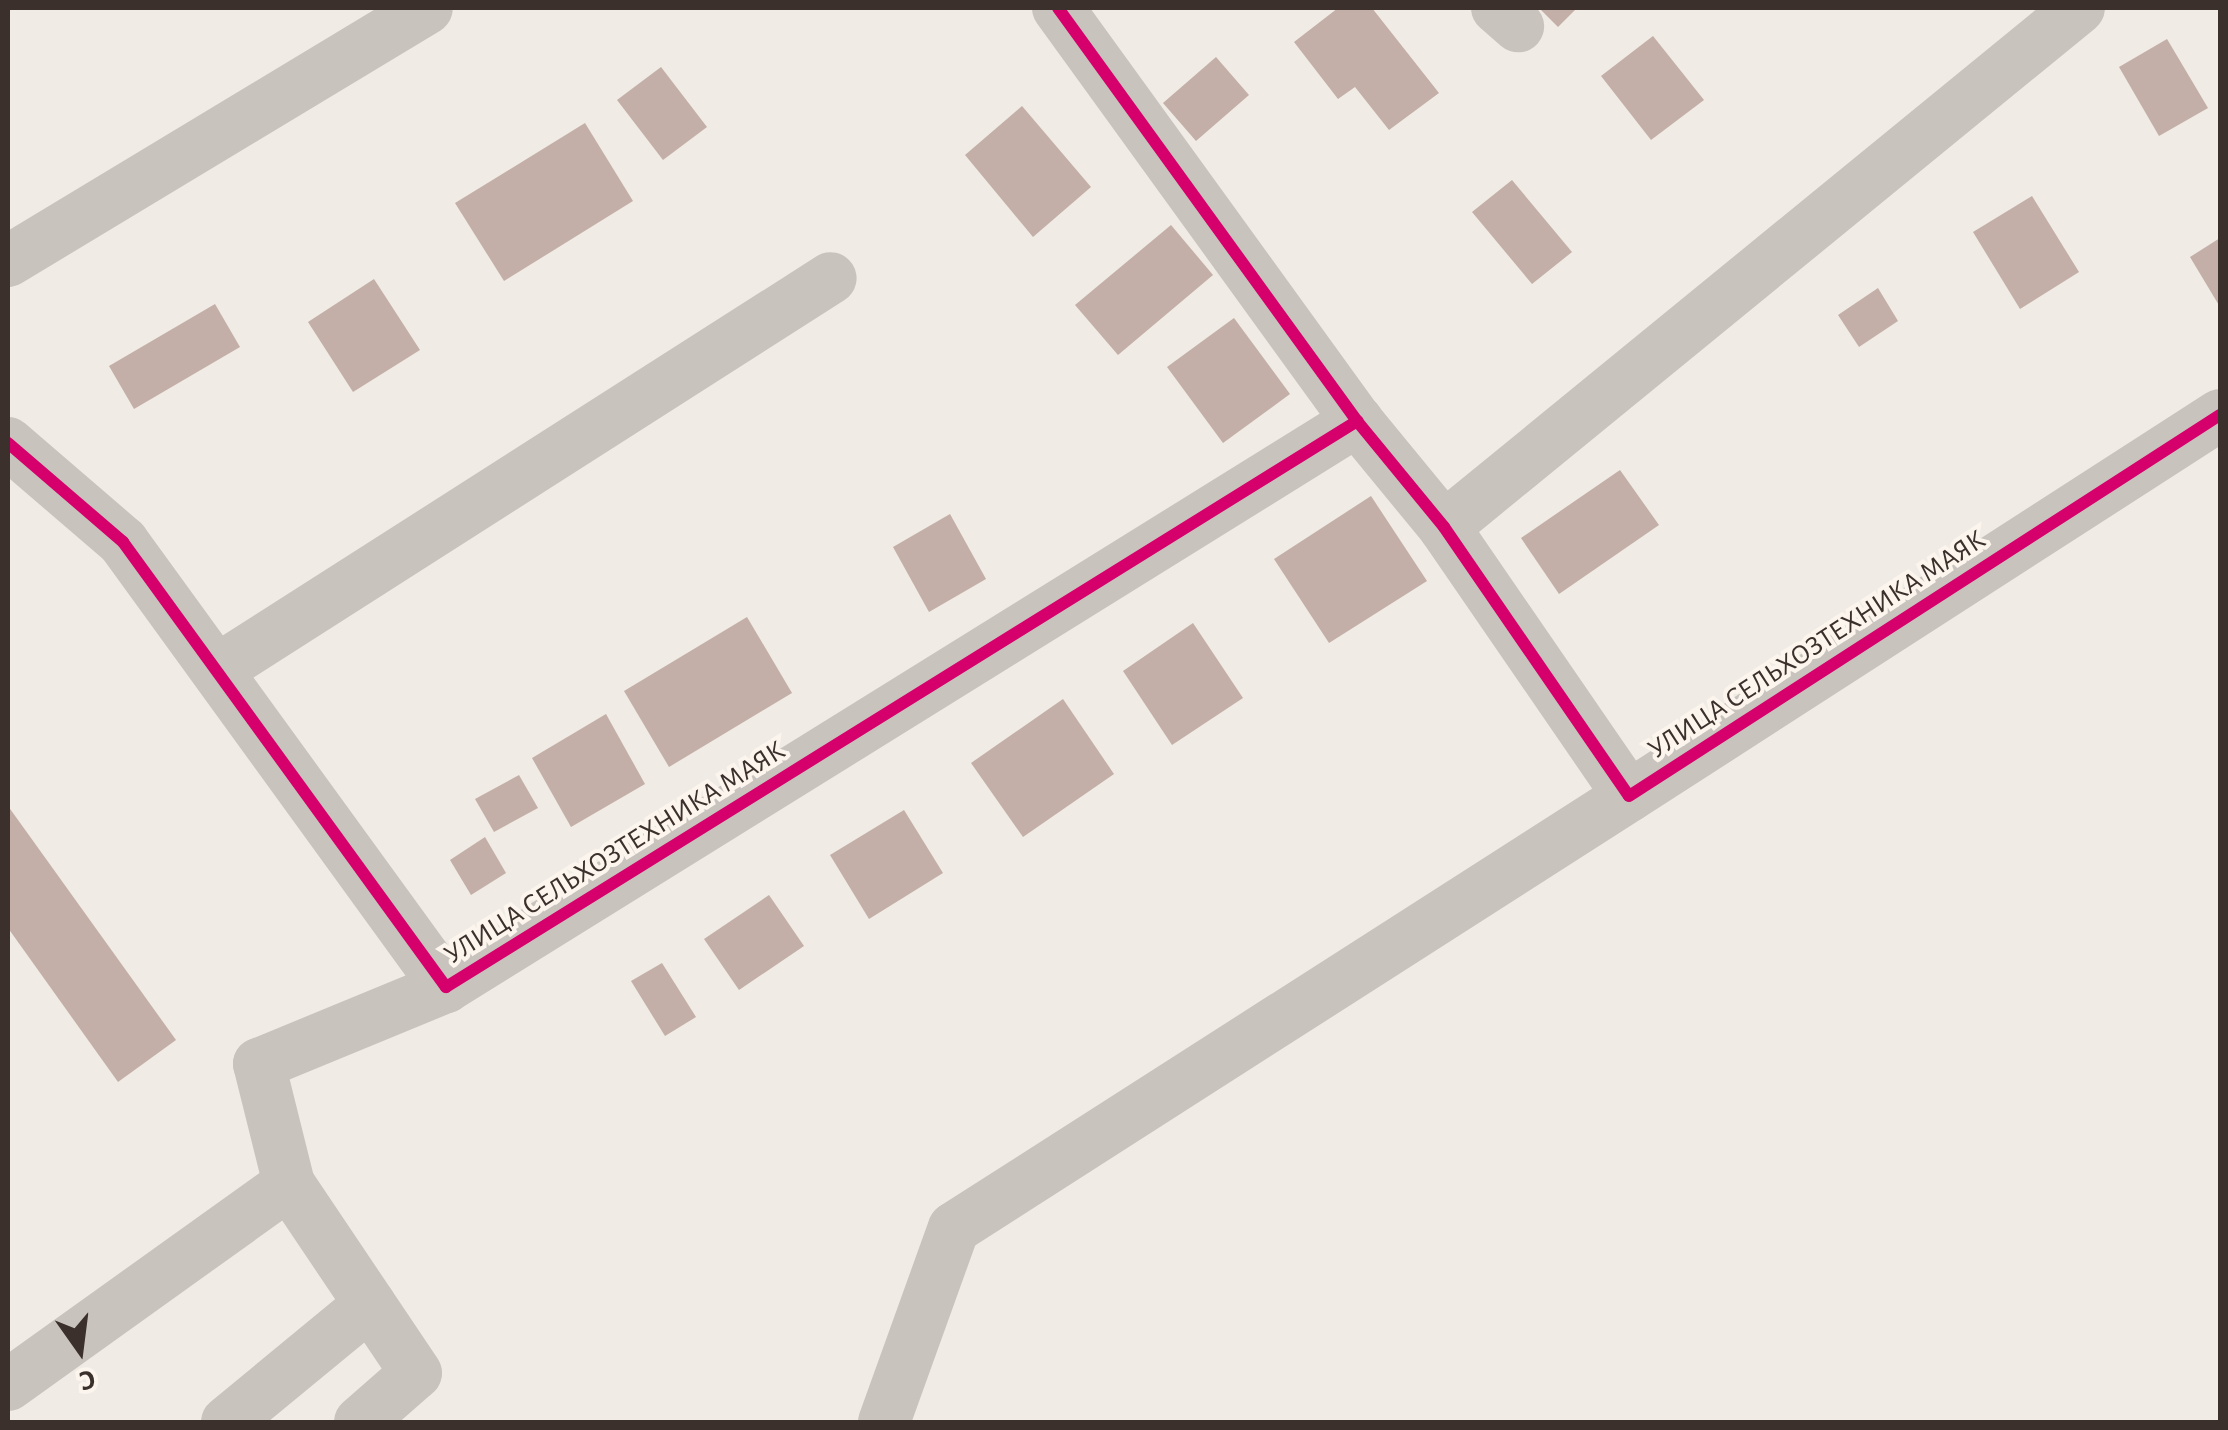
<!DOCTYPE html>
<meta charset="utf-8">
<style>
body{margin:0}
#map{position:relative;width:2228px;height:1430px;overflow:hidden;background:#f0ebe5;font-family:"Alegreya Sans",sans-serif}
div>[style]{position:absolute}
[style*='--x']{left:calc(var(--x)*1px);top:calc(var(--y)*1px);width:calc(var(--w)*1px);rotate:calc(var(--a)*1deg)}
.building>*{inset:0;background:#c3afa7}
.minor>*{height:52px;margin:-26px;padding:0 26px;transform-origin:26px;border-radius:26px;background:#c9c3be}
.cycleway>*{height:12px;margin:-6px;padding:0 6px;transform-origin:6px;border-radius:6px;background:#d6006c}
span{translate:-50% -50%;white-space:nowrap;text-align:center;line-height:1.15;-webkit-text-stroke:8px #fbf5ee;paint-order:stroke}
.street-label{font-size:28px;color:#3b302b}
.frame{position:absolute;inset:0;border:10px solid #3b302b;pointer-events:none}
.north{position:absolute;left:30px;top:1300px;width:100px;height:100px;-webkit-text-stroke:8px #fbf5ee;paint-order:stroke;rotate:166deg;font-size:28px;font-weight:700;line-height:40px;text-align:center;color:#3b302b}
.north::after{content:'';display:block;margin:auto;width:35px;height:45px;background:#3b302b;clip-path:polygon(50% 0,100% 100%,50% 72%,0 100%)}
</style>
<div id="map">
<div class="building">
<div style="clip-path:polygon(1338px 8px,1372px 8px,1439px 93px,1389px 130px,1355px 87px,1338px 99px,1294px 42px)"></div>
<div style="clip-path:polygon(1539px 8px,1577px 8px,1558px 27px)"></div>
<div style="clip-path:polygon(1653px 36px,1704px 100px,1651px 140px,1601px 76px)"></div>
<div style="clip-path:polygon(2167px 39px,2208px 108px,2159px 136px,2119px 67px)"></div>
<div style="clip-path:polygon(1216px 57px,1249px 95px,1196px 141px,1163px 103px)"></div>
<div style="clip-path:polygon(661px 67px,707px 127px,663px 160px,617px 100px)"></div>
<div style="clip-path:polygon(1022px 106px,1091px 187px,1033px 237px,965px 155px)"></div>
<div style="clip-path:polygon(585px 123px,633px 201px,504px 281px,455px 203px)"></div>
<div style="clip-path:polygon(1512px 180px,1572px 252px,1532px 284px,1472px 212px)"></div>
<div style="clip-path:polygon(2032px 196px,2079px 272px,2020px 309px,1973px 232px)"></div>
<div style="clip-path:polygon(1171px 225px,1213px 275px,1118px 355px,1075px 305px)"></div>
<div style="clip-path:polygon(2220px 238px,2220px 307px,2190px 257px)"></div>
<div style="clip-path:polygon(374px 279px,420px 350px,353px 392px,308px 322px)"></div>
<div style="clip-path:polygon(1878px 288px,1898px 321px,1859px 347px,1838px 315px)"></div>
<div style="clip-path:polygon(215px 304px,240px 347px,134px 409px,109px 366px)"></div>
<div style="clip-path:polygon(1234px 318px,1290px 394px,1223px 443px,1167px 367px)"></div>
<div style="clip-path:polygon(1620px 470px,1659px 525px,1559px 594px,1521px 538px)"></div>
<div style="clip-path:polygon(1371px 496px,1427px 581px,1329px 643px,1274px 559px)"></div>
<div style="clip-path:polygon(950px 514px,986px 579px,929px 612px,893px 547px)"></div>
<div style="clip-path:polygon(747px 617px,792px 693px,669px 767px,624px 691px)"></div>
<div style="clip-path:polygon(1193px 623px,1243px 698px,1172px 745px,1123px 671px)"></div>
<div style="clip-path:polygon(1063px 699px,1114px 774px,1023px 837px,971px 763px)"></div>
<div style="clip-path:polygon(606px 714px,645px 784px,571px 827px,532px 758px)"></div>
<div style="clip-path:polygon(519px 775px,538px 808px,494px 832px,475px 799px)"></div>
<div style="clip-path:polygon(8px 806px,176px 1040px,118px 1082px,8px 928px)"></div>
<div style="clip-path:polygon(904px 810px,943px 873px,869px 919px,830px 855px)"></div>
<div style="clip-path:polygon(485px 837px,506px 873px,471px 895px,450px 860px)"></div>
<div style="clip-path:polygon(769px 895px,804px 946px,739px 990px,704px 939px)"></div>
<div style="clip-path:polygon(662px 963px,696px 1017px,665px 1036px,631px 981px)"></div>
</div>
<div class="minor">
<div style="--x:1058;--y:8;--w:510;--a:54.1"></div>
<div style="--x:1357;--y:421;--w:137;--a:50.6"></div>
<div style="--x:1444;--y:527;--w:326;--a:55.5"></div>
<div style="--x:1629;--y:796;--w:703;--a:-32.81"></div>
<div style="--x:1497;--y:8;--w:28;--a:41"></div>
<div style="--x:8;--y:261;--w:489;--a:-31.1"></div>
<div style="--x:8;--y:443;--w:152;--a:40.7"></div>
<div style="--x:123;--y:542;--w:550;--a:54.03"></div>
<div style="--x:446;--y:987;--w:1073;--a:-31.85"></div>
<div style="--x:1444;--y:527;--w:820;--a:-39.26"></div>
<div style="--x:217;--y:670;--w:728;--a:-32.56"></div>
<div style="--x:8;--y:1385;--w:345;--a:-35.6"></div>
<div style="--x:227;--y:1422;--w:185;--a:-39.5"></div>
<div style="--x:360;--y:1422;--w:74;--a:-41.2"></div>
<div style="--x:416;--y:1373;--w:228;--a:-123.9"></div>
<div style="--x:289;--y:1184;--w:124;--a:-104"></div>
<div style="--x:259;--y:1064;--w:202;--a:-22.4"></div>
<div style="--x:884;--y:1422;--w:206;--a:-70.2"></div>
<div style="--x:954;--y:1228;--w:801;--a:-32.62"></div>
</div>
<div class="cycleway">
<div style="--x:1058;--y:8;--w:510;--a:54.1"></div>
<div style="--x:1357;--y:421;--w:137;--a:50.6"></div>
<div style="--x:1444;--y:527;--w:326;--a:55.5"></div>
<div style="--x:1629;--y:796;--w:703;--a:-32.81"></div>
<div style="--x:8;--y:443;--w:152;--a:40.7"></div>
<div style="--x:123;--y:542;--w:550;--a:54.03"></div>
<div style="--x:446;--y:987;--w:1073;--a:-31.85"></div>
</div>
<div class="street-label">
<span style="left:1817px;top:645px;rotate:-33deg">УЛИЦА СЕЛЬХОЗТЕХНИКА МАЯК</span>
<span style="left:615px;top:853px;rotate:-32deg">УЛИЦА СЕЛЬХОЗТЕХНИКА МАЯК</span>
</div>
<div class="frame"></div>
<div class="north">С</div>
</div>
